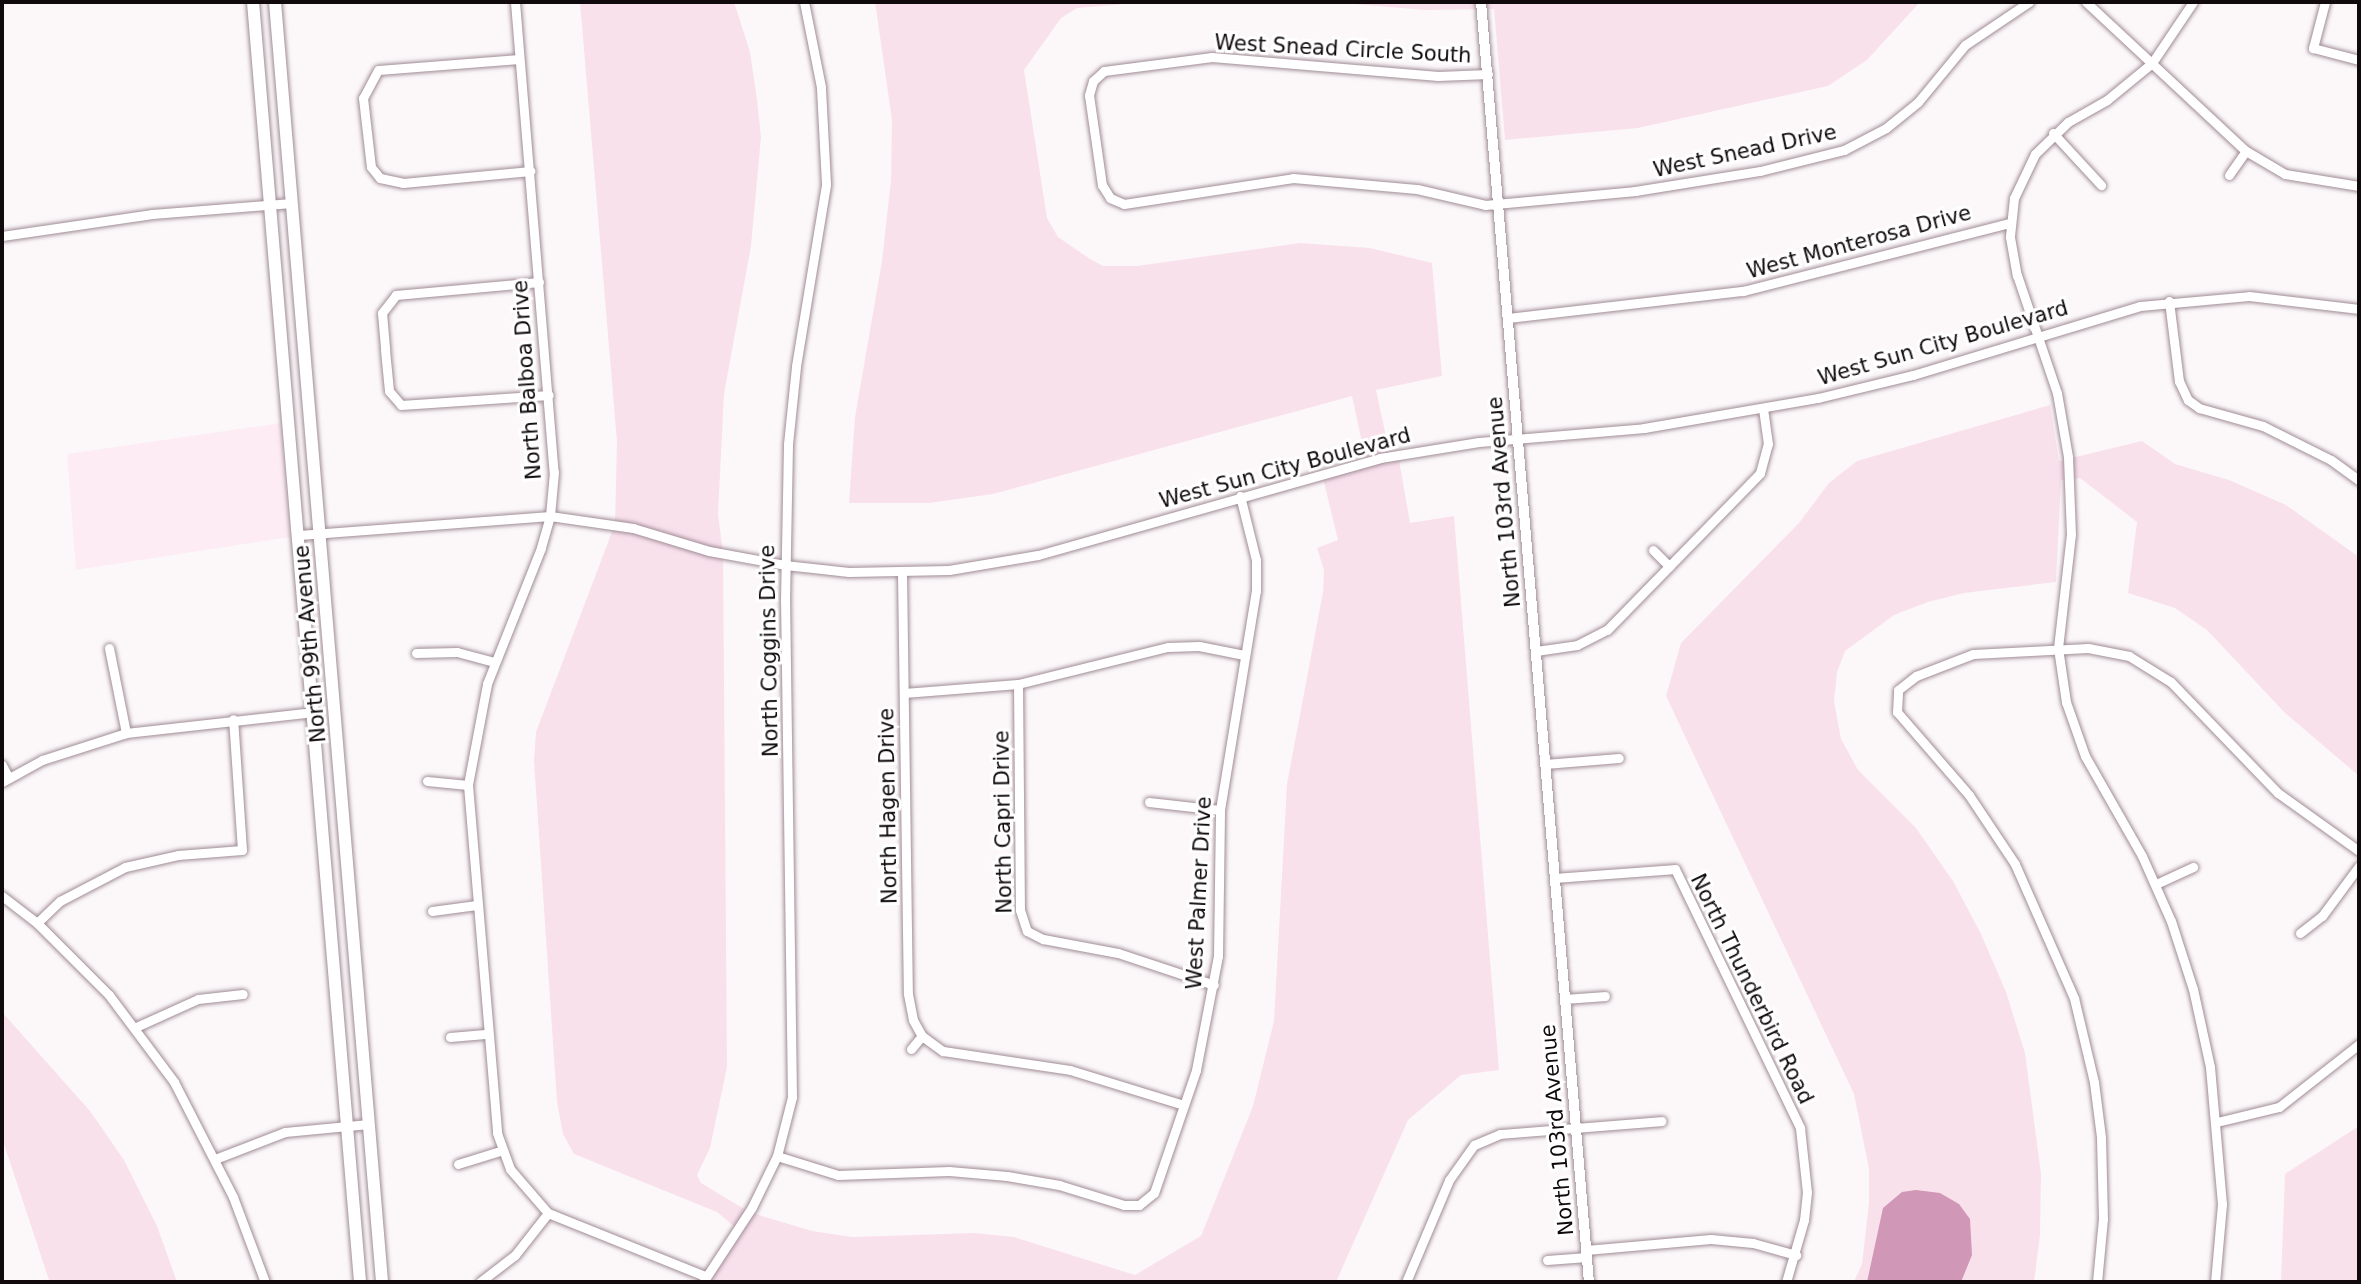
<!DOCTYPE html>
<style>
body{margin:0}
#map{position:relative;width:2361px;height:1284px;overflow:hidden;background:#fcf8fa;font-family:"DejaVu Sans",sans-serif}
div>[style]{position:absolute}
[style*='--x']{left:calc(var(--x)*1px);top:calc(var(--y)*1px);width:calc(var(--w)*1px);rotate:calc(var(--a)*1deg)}
.built>*{inset:0;background:#fdecf4}
.green>*{inset:0;background:#f9e1ec}
.water>*{inset:0;background:#d197b6}
.roads{filter:drop-shadow(0 0 2px #a08c96) drop-shadow(0 0 2px #a08c96)}
.minor>*{height:9px;margin:-4.5px;padding:0 4.5px;transform-origin:4.5px;border-radius:4.5px;background:#fff}
.tertiary>*{height:10px;margin:-5px;padding:0 5px;transform-origin:5px;border-radius:5px;background:#fff}
.secondary>*{height:12px;margin:-6px;padding:0 6px;transform-origin:6px;border-radius:6px;background:#fff}
span{translate:-50% -50%;white-space:nowrap;text-align:center;line-height:1.15;-webkit-text-stroke:6px #fff;paint-order:stroke}
.street-label{font-size:21px;color:#100a0d}
.frame{position:absolute;inset:0;border:4px solid #100a0d;pointer-events:none}
</style>
<div id="map">
<div class="built">
<div style="clip-path:polygon(281px 423px,290px 537px,76px 570px,67px 454px)"></div>
</div>
<div class="green">
<div style="clip-path:polygon(580px 2px,734px 2px,750px 52px,757px 100px,761px 137px,751px 246px,724px 394px,718px 514px,723px 553px,727px 1067px,710px 1148px,697px 1175px,701px 1183px,749px 1212px,812px 1231px,852px 1237px,974px 1233px,1014px 1237px,1135px 1275px,1201px 1236px,1253px 1106px,1274px 1021px,1287px 784px,1323px 592px,1324px 570px,1317px 548px,1338px 540px,1322px 474px,1366px 461px,1352px 396px,993px 494px,929px 503px,849px 503px,855px 417px,882px 261px,891px 180px,892px 120px,875px 2px,1149px 2px,1077px 8px,1061px 18px,1024px 70px,1047px 218px,1058px 237px,1090px 259px,1103px 266px,1137px 266px,1300px 243px,1370px 248px,1432px 263px,1442px 376px,1376px 390px,1390px 455px,1398px 454px,1410px 523px,1454px 516px,1499px 1070px,1461px 1075px,1408px 1120px,1336px 1282px,703px 1282px,736px 1228px,717px 1212px,574px 1154px,563px 1134px,557px 1102px,534px 761px,536px 732px,615px 524px,617px 442px)"></div>
<div style="clip-path:polygon(1332px 2px,1920px 2px,1867px 60px,1828px 86px,1638px 128px,1505px 140px,1494px 9px,1424px 10px)"></div>
<div style="clip-path:polygon(2050px 405px,2059px 461px,2142px 441px,2175px 464px,2229px 480px,2286px 505px,2359px 557px,2359px 776px,2285px 713px,2207px 630px,2175px 608px,2128px 593px,2137px 522px,2080px 478px,2061px 480px,2056px 582px,1964px 593px,1928px 602px,1894px 615px,1845px 651px,1837px 672px,1834px 701px,1841px 739px,1858px 770px,1916px 828px,1953px 881px,1981px 934px,2006px 992px,2025px 1053px,2041px 1174px,2040px 1235px,2034px 1282px,1854px 1282px,1862px 1264px,1869px 1203px,1869px 1169px,1854px 1094px,1666px 696px,1681px 643px,1799px 523px,1829px 483px,1857px 461px)"></div>
<div style="clip-path:polygon(2px 1012px,90px 1111px,124px 1160px,157px 1226px,177px 1282px,49px 1280px,2px 1138px)"></div>
<div style="clip-path:polygon(2359px 1126px,2359px 1282px,2281px 1282px,2285px 1174px)"></div>
</div>
<div class="water">
<div style="clip-path:polygon(1916px 1190px,1940px 1193px,1959px 1204px,1970px 1219px,1972px 1255px,1961px 1282px,1867px 1282px,1883px 1208px,1902px 1192px)"></div>
</div>
<div class="roads">
<div class="minor">
<div style="--x:515;--y:2;--w:472;--a:85.3"></div>
<div style="--x:554;--y:472;--w:44;--a:95.2"></div>
<div style="--x:550;--y:516;--w:33;--a:106"></div>
<div style="--x:541;--y:548;--w:146;--a:111.7"></div>
<div style="--x:487;--y:684;--w:103;--a:100.7"></div>
<div style="--x:468;--y:785;--w:349;--a:85.2"></div>
<div style="--x:497;--y:1133;--w:38;--a:70"></div>
<div style="--x:510;--y:1169;--w:58;--a:49.2"></div>
<div style="--x:548;--y:1213;--w:169;--a:21.9"></div>
<div style="--x:2086;--y:2;--w:219;--a:43"></div>
<div style="--x:2246;--y:151;--w:45;--a:30.5"></div>
<div style="--x:2285;--y:174;--w:75;--a:9.2"></div>
<div style="--x:2193;--y:2;--w:73;--a:123.9"></div>
<div style="--x:2152;--y:63;--w:58;--a:140.6"></div>
<div style="--x:2107;--y:100;--w:45;--a:150.6"></div>
<div style="--x:2068;--y:122;--w:46;--a:135.9"></div>
<div style="--x:2035;--y:154;--w:49;--a:115.5"></div>
<div style="--x:2014;--y:198;--w:39;--a:96"></div>
<div style="--x:2010;--y:237;--w:39;--a:80"></div>
<div style="--x:2017;--y:275;--w:125;--a:71.3"></div>
<div style="--x:2057;--y:393;--w:65;--a:80.2"></div>
<div style="--x:2068;--y:457;--w:77;--a:87.8"></div>
<div style="--x:2071;--y:534;--w:115;--a:96.5"></div>
<div style="--x:2058;--y:648;--w:55;--a:81.6"></div>
<div style="--x:2066;--y:702;--w:57;--a:70.6"></div>
<div style="--x:2085;--y:756;--w:115;--a:60.3"></div>
<div style="--x:2142;--y:856;--w:71;--a:66"></div>
<div style="--x:2171;--y:921;--w:71;--a:72.1"></div>
<div style="--x:2193;--y:989;--w:80;--a:77.7"></div>
<div style="--x:2210;--y:1067;--w:138;--a:85"></div>
<div style="--x:2222;--y:1204;--w:78;--a:95.1"></div>
<div style="--x:2325;--y:2;--w:48;--a:104.6"></div>
<div style="--x:2313;--y:48;--w:48;--a:14.6"></div>
<div style="--x:519;--y:59;--w:141;--a:175.5"></div>
<div style="--x:378;--y:70;--w:32;--a:118"></div>
<div style="--x:363;--y:98;--w:69;--a:83.4"></div>
<div style="--x:371;--y:167;--w:14;--a:51"></div>
<div style="--x:380;--y:178;--w:24;--a:12"></div>
<div style="--x:403;--y:183;--w:128;--a:-5.4"></div>
<div style="--x:1488;--y:74;--w:50;--a:177.7"></div>
<div style="--x:1438;--y:76;--w:227;--a:-175.2"></div>
<div style="--x:1212;--y:57;--w:109;--a:172.6"></div>
<div style="--x:1104;--y:71;--w:15;--a:138"></div>
<div style="--x:1093;--y:81;--w:15;--a:106"></div>
<div style="--x:1089;--y:95;--w:91;--a:81.8"></div>
<div style="--x:1102;--y:185;--w:15;--a:58"></div>
<div style="--x:1110;--y:198;--w:15;--a:23"></div>
<div style="--x:1124;--y:204;--w:171;--a:-8.7"></div>
<div style="--x:1293;--y:178;--w:124;--a:5.1"></div>
<div style="--x:1417;--y:189;--w:70;--a:13.2"></div>
<div style="--x:1485;--y:205;--w:151;--a:-5.3"></div>
<div style="--x:1635;--y:191;--w:127;--a:-9.1"></div>
<div style="--x:1760;--y:171;--w:87;--a:-14"></div>
<div style="--x:1844;--y:150;--w:47;--a:-27.6"></div>
<div style="--x:1886;--y:128;--w:41;--a:-39.1"></div>
<div style="--x:1918;--y:102;--w:74;--a:-50.5"></div>
<div style="--x:1965;--y:45;--w:77;--a:-33.9"></div>
<div style="--x:2053;--y:133;--w:71;--a:47.3"></div>
<div style="--x:2229;--y:175;--w:29;--a:-55"></div>
<div style="--x:2;--y:236;--w:152;--a:-8.3"></div>
<div style="--x:152;--y:214;--w:140;--a:-4.5"></div>
<div style="--x:539;--y:282;--w:144;--a:174.8"></div>
<div style="--x:396;--y:295;--w:23;--a:128"></div>
<div style="--x:382;--y:313;--w:37;--a:85"></div>
<div style="--x:385;--y:350;--w:41;--a:84.4"></div>
<div style="--x:389;--y:391;--w:18;--a:49"></div>
<div style="--x:401;--y:405;--w:148;--a:-3.9"></div>
<div style="--x:2169;--y:301;--w:81;--a:82.9"></div>
<div style="--x:2179;--y:381;--w:21;--a:65"></div>
<div style="--x:2188;--y:400;--w:14;--a:36"></div>
<div style="--x:2199;--y:408;--w:66;--a:15.7"></div>
<div style="--x:2263;--y:426;--w:76;--a:26.6"></div>
<div style="--x:2331;--y:460;--w:34;--a:36"></div>
<div style="--x:1508;--y:318;--w:237;--a:-6.6"></div>
<div style="--x:1743;--y:291;--w:276;--a:-14.3"></div>
<div style="--x:299;--y:535;--w:252;--a:-4.3"></div>
<div style="--x:550;--y:516;--w:84;--a:8.2"></div>
<div style="--x:633;--y:528;--w:79;--a:16.8"></div>
<div style="--x:709;--y:551;--w:77;--a:10.4"></div>
<div style="--x:785;--y:565;--w:64;--a:6.2"></div>
<div style="--x:849;--y:572;--w:100;--a:-1.1"></div>
<div style="--x:949;--y:570;--w:90;--a:-9.6"></div>
<div style="--x:1038;--y:555;--w:355;--a:-15.8"></div>
<div style="--x:1380;--y:458;--w:100;--a:-9.2"></div>
<div style="--x:1479;--y:442;--w:166;--a:-4.8"></div>
<div style="--x:1644;--y:428;--w:177;--a:-9.8"></div>
<div style="--x:1818;--y:398;--w:98;--a:-13.6"></div>
<div style="--x:1913;--y:375;--w:237;--a:-16.9"></div>
<div style="--x:2140;--y:306;--w:109;--a:-5.2"></div>
<div style="--x:2249;--y:296;--w:111;--a:6.7"></div>
<div style="--x:1653;--y:550;--w:23;--a:45"></div>
<div style="--x:902;--y:572;--w:422;--a:89.2"></div>
<div style="--x:908;--y:994;--w:26;--a:79"></div>
<div style="--x:913;--y:1020;--w:18;--a:61"></div>
<div style="--x:922;--y:1036;--w:26;--a:36"></div>
<div style="--x:943;--y:1051;--w:128;--a:8.5"></div>
<div style="--x:1070;--y:1070;--w:119;--a:17.1"></div>
<div style="--x:109;--y:648;--w:87;--a:78.7"></div>
<div style="--x:1536;--y:651;--w:41;--a:-8.3"></div>
<div style="--x:1577;--y:645;--w:34;--a:-27"></div>
<div style="--x:1607;--y:630;--w:219;--a:-45.7"></div>
<div style="--x:1760;--y:473;--w:30;--a:-75"></div>
<div style="--x:1768;--y:444;--w:34;--a:-98"></div>
<div style="--x:416;--y:653;--w:41;--a:-1.4"></div>
<div style="--x:457;--y:652;--w:39;--a:15"></div>
<div style="--x:1018;--y:684;--w:226;--a:89.5"></div>
<div style="--x:1020;--y:910;--w:22;--a:72"></div>
<div style="--x:1027;--y:931;--w:18;--a:27"></div>
<div style="--x:1043;--y:939;--w:76;--a:10.6"></div>
<div style="--x:1118;--y:953;--w:101;--a:18.4"></div>
<div style="--x:904;--y:693;--w:114;--a:-4.5"></div>
<div style="--x:1018;--y:684;--w:154;--a:-13.9"></div>
<div style="--x:1168;--y:647;--w:31;--a:-2"></div>
<div style="--x:1199;--y:646;--w:46;--a:11.3"></div>
<div style="--x:1545;--y:764;--w:74;--a:-4.6"></div>
<div style="--x:2;--y:765;--w:13;--a:63"></div>
<div style="--x:427;--y:781;--w:41;--a:5.6"></div>
<div style="--x:2;--y:782;--w:46;--a:-28.8"></div>
<div style="--x:42;--y:760;--w:88;--a:-17.8"></div>
<div style="--x:126;--y:733;--w:187;--a:-6.4"></div>
<div style="--x:1149;--y:802;--w:71;--a:6.4"></div>
<div style="--x:1555;--y:878;--w:120;--a:-4.3"></div>
<div style="--x:1675;--y:869;--w:288;--a:64.2"></div>
<div style="--x:1800;--y:1128;--w:64;--a:83.8"></div>
<div style="--x:1807;--y:1192;--w:28;--a:96"></div>
<div style="--x:1804;--y:1220;--w:65;--a:106.2"></div>
<div style="--x:2156;--y:884;--w:41;--a:-24.7"></div>
<div style="--x:2;--y:896;--w:44;--a:37.6"></div>
<div style="--x:37;--y:923;--w:102;--a:45"></div>
<div style="--x:109;--y:995;--w:109;--a:53.2"></div>
<div style="--x:174;--y:1082;--w:129;--a:62.8"></div>
<div style="--x:233;--y:1197;--w:91;--a:69.4"></div>
<div style="--x:432;--y:911;--w:45;--a:-7.6"></div>
<div style="--x:37;--y:923;--w:32;--a:-44"></div>
<div style="--x:60;--y:901;--w:73;--a:-27.6"></div>
<div style="--x:125;--y:867;--w:54;--a:-12.8"></div>
<div style="--x:178;--y:855;--w:64;--a:-4.5"></div>
<div style="--x:242;--y:850;--w:131;--a:-93.9"></div>
<div style="--x:2300;--y:933;--w:28;--a:-38"></div>
<div style="--x:2322;--y:916;--w:62;--a:-53.5"></div>
<div style="--x:1565;--y:999;--w:40;--a:-4.3"></div>
<div style="--x:136;--y:1027;--w:68;--a:-24.3"></div>
<div style="--x:198;--y:999;--w:45;--a:-6.3"></div>
<div style="--x:450;--y:1037;--w:38;--a:-5"></div>
<div style="--x:911;--y:1049;--w:17;--a:-50"></div>
<div style="--x:2217;--y:1122;--w:64;--a:-13.6"></div>
<div style="--x:2279;--y:1107;--w:102;--a:-38.2"></div>
<div style="--x:777;--y:1156;--w:64;--a:17.3"></div>
<div style="--x:838;--y:1175;--w:111;--a:-2.1"></div>
<div style="--x:949;--y:1171;--w:58;--a:4.9"></div>
<div style="--x:1007;--y:1176;--w:53;--a:9.8"></div>
<div style="--x:1059;--y:1185;--w:68;--a:17.1"></div>
<div style="--x:1124;--y:1205;--w:15;--a:0"></div>
<div style="--x:1139;--y:1205;--w:19;--a:-39"></div>
<div style="--x:1154;--y:1193;--w:130;--a:-71.1"></div>
<div style="--x:1196;--y:1070;--w:116;--a:-79.1"></div>
<div style="--x:1218;--y:956;--w:146;--a:-89.2"></div>
<div style="--x:1220;--y:810;--w:222;--a:-80.7"></div>
<div style="--x:1256;--y:591;--w:31;--a:-90"></div>
<div style="--x:1256;--y:560;--w:66;--a:-104"></div>
<div style="--x:215;--y:1159;--w:75;--a:-21.1"></div>
<div style="--x:285;--y:1132;--w:84;--a:-5.4"></div>
<div style="--x:458;--y:1164;--w:44;--a:-17.2"></div>
<div style="--x:1586;--y:1250;--w:125;--a:-5"></div>
<div style="--x:1711;--y:1239;--w:42;--a:5.4"></div>
<div style="--x:1753;--y:1243;--w:45;--a:15.6"></div>
<div style="--x:1547;--y:1260;--w:40;--a:-4.3"></div>
<div style="--x:480;--y:1282;--w:44;--a:-37.6"></div>
<div style="--x:515;--y:1255;--w:53;--a:-51.8"></div>
<div style="--x:703;--y:1282;--w:90;--a:-56.8"></div>
<div style="--x:752;--y:1207;--w:57;--a:-63.9"></div>
<div style="--x:777;--y:1156;--w:61;--a:-75.7"></div>
<div style="--x:792;--y:1097;--w:496;--a:-90.8"></div>
<div style="--x:785;--y:601;--w:157;--a:-88.9"></div>
<div style="--x:788;--y:444;--w:78;--a:-84.1"></div>
<div style="--x:796;--y:366;--w:184;--a:-80.6"></div>
<div style="--x:826;--y:184;--w:97;--a:-93"></div>
<div style="--x:821;--y:87;--w:87;--a:-101.3"></div>
<div style="--x:1406;--y:1282;--w:111;--a:-67.1"></div>
<div style="--x:1449;--y:1180;--w:43;--a:-54.5"></div>
<div style="--x:1474;--y:1145;--w:28;--a:-23"></div>
<div style="--x:1500;--y:1134;--w:162;--a:-4.6"></div>
<div style="--x:2097;--y:1282;--w:63;--a:-84.6"></div>
<div style="--x:2103;--y:1219;--w:82;--a:-91.4"></div>
<div style="--x:2101;--y:1137;--w:55;--a:-97.3"></div>
<div style="--x:2094;--y:1082;--w:86;--a:-103.4"></div>
<div style="--x:2074;--y:998;--w:146;--a:-113.8"></div>
<div style="--x:2015;--y:864;--w:83;--a:-123.7"></div>
<div style="--x:1969;--y:795;--w:110;--a:-130.9"></div>
<div style="--x:1897;--y:712;--w:22;--a:-87"></div>
<div style="--x:1898;--y:690;--w:23;--a:-38"></div>
<div style="--x:1916;--y:676;--w:61;--a:-21.1"></div>
<div style="--x:1973;--y:654;--w:115;--a:-3"></div>
<div style="--x:2088;--y:648;--w:42;--a:11"></div>
<div style="--x:2129;--y:656;--w:49;--a:31.8"></div>
<div style="--x:2171;--y:682;--w:154;--a:46.1"></div>
<div style="--x:2278;--y:793;--w:100;--a:35.6"></div>
</div>
<div class="tertiary">
<div style="--x:1481;--y:2;--w:1285;--a:85.18"></div>
</div>
<div class="secondary">
<div style="--x:253;--y:2;--w:1284;--a:85.22"></div>
<div style="--x:275;--y:2;--w:1284;--a:85.22"></div>
</div>
</div>
<div class="street-label">
<span style="left:1343px;top:49px;rotate:3deg">West Snead Circle South</span>
<span style="left:1745px;top:151px;rotate:-12deg">West Snead Drive</span>
<span style="left:1859px;top:242px;rotate:-15deg">West Monterosa Drive</span>
<span style="left:1943px;top:343px;rotate:-16deg">West Sun City Boulevard</span>
<span style="left:527px;top:380px;rotate:-94deg">North Balboa Drive</span>
<span style="left:1285px;top:468px;rotate:-15deg">West Sun City Boulevard</span>
<span style="left:1504px;top:502px;rotate:-95deg">North 103rd Avenue</span>
<span style="left:310px;top:644px;rotate:-95deg">North 99th Avenue</span>
<span style="left:769px;top:651px;rotate:-91deg">North Coggins Drive</span>
<span style="left:888px;top:806px;rotate:-91deg">North Hagen Drive</span>
<span style="left:1003px;top:822px;rotate:-91deg">North Capri Drive</span>
<span style="left:1199px;top:893px;rotate:-87deg">West Palmer Drive</span>
<span style="left:1752px;top:989px;rotate:64deg">North Thunderbird Road</span>
<span style="left:1557px;top:1130px;rotate:-95deg">North 103rd Avenue</span>
</div>
<div class="frame"></div>
</div>
